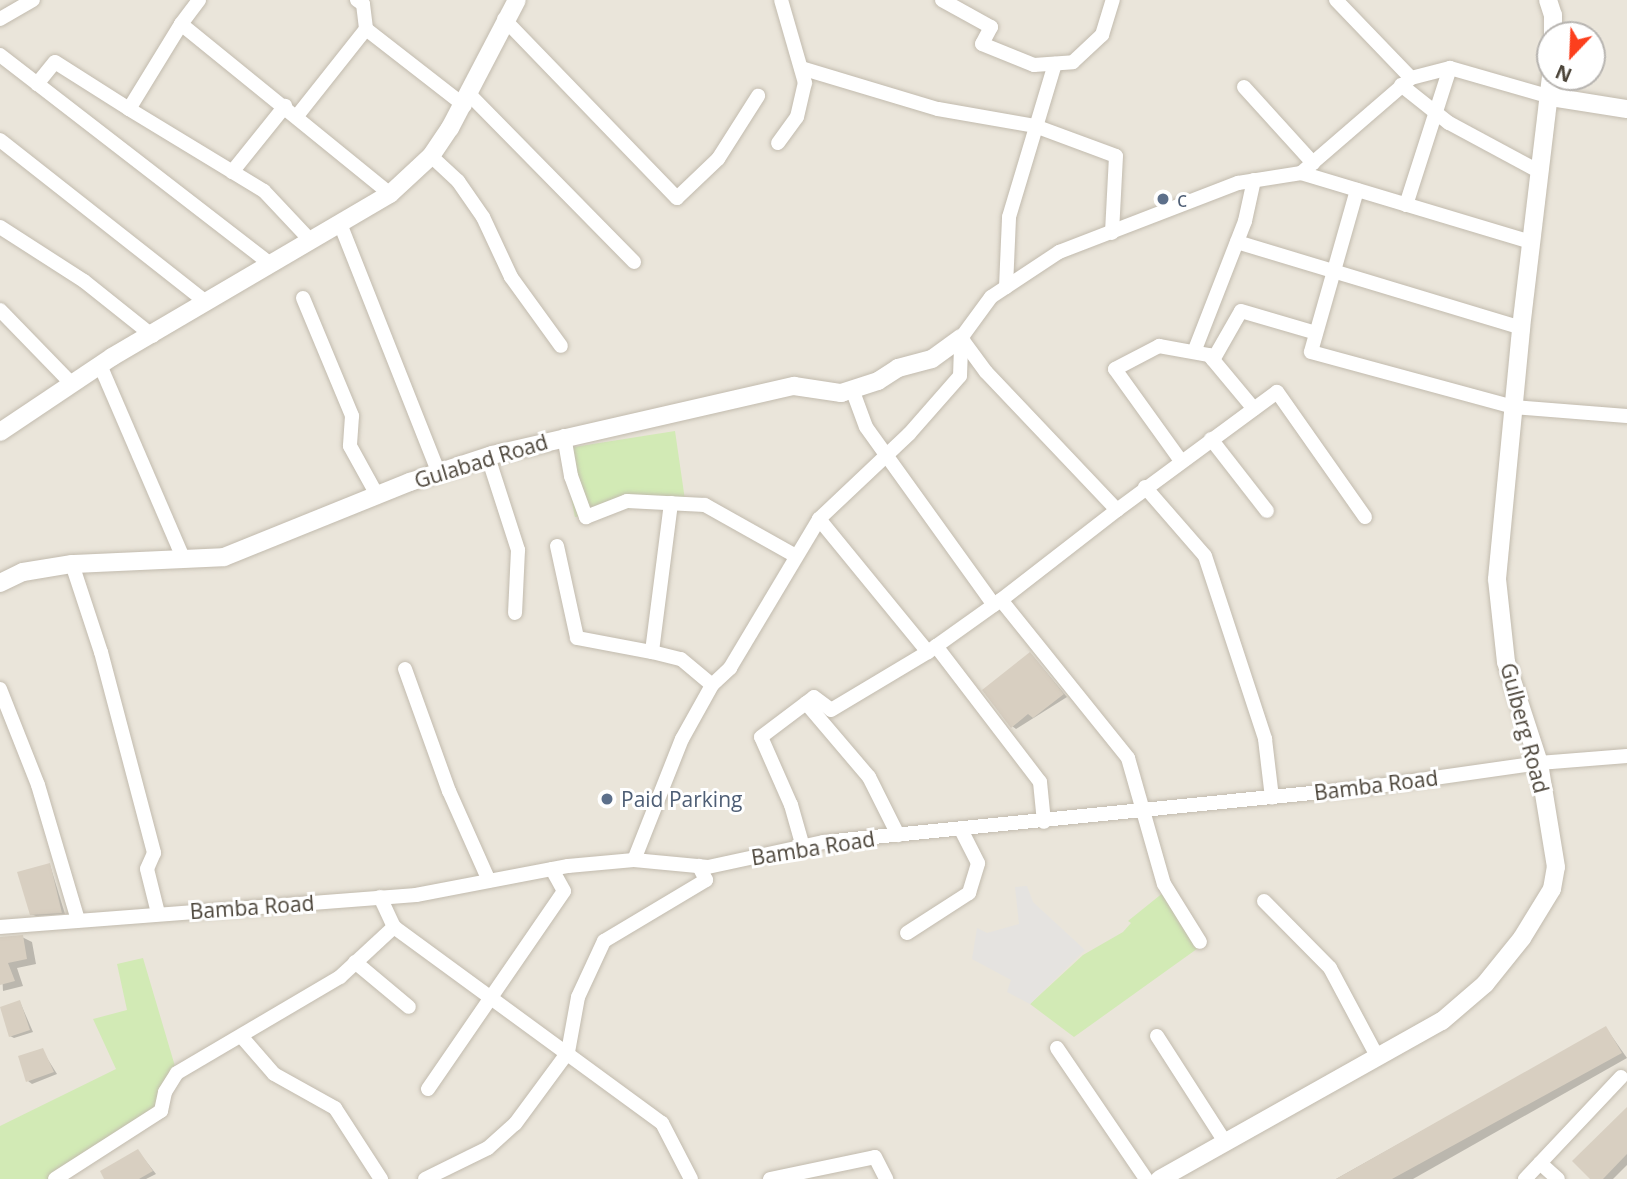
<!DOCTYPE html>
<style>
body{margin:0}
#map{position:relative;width:1627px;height:1179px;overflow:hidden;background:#f6f3ec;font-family:"Open Sans",sans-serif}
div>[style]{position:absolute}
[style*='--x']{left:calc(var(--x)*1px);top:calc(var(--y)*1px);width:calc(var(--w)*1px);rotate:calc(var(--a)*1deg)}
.residential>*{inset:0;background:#eae5da}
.green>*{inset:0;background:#d2eab5}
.parking>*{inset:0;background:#e5e3e0}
.shadow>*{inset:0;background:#0003}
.building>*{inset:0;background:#d8cfc1}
.roads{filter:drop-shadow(0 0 2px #c2bbae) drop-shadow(0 0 2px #c2bbae)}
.minor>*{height:14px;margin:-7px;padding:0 7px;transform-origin:7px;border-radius:7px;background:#fff}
.tertiary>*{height:18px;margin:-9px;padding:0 9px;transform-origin:9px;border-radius:9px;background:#fff}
.dots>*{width:19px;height:19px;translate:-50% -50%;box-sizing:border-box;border:4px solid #fff;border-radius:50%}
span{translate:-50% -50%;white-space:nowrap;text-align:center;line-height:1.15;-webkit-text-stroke:6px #fff;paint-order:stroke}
.service-label{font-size:21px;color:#4e5e75}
.left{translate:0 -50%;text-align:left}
.street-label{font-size:21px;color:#4b4439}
.north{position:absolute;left:1536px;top:21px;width:70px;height:70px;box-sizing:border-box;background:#fff;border:2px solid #b7b4b0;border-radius:50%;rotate:203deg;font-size:19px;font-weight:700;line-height:28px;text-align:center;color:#4b4439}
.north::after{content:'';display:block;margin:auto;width:24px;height:32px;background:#fc3f1d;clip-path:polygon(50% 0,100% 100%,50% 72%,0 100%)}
</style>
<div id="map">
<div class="residential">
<div style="clip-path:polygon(evenodd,0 0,1627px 0,1627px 1179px,0 1179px,0 0,1550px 35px,1592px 35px,1592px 77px,1550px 77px,1550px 35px)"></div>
</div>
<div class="green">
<div style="clip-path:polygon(675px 431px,685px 500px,575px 517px,561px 449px)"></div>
<div style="clip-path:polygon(1164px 892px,1201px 946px,1074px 1037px,1030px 1004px,1083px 955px,1123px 932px,1131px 923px,1128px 921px)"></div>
<div style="clip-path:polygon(143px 958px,177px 1073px,161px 1111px,52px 1179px,0 1179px,0 1126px,116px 1069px,93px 1019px,127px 1010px,117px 964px)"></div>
</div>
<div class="parking">
<div style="clip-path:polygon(1027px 886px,1033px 902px,1085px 950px,1030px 1004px,1007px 992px,1011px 980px,972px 959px,977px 928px,987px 933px,1019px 924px,1015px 887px)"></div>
</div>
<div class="shadow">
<div style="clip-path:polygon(1031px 654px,1067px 697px,1016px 729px,1012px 726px)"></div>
<div style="clip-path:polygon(50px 865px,65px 914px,36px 916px,31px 914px)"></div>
<div style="clip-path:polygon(22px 937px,32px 942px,36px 964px,17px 968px,23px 986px,3px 991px,0 938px)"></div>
<div style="clip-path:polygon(20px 1002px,33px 1032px,14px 1038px,10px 1036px)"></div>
<div style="clip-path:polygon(1606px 1028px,1627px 1058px,1413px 1179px,1336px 1179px)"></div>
<div style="clip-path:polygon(42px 1050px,57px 1074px,32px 1084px,28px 1081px)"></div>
<div style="clip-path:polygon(1627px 1108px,1627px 1165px,1613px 1179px,1593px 1179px)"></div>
<div style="clip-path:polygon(138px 1151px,156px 1174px,146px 1179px,106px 1179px)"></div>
</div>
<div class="building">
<div style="clip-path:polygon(1030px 652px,1064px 694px,1033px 718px,1028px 714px,1011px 728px,982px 690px)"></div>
<div style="clip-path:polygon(50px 863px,62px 913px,30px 915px,17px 872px)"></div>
<div style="clip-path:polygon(23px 935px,27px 959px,8px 963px,15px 981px,0 985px,0 937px)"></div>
<div style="clip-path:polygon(20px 1000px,30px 1030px,9px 1037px,0 1007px)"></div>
<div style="clip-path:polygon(1606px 1026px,1622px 1053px,1392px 1179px,1336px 1179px)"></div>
<div style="clip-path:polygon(43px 1048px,54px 1072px,26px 1082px,18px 1056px)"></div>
<div style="clip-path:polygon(1627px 1107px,1627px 1154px,1603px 1179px,1590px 1179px,1572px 1161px)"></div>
<div style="clip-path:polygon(138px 1149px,153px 1171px,139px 1179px,104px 1179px,100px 1171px)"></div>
</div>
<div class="roads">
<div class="minor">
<div style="--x:357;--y:0;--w:7;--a:34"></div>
<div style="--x:363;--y:4;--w:25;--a:83"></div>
<div style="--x:942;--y:0;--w:56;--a:28.9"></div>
<div style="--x:991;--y:27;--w:19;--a:118"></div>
<div style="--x:982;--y:44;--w:56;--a:22"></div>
<div style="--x:1034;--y:65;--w:39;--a:-4"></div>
<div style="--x:1073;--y:62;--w:40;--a:-43"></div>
<div style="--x:1102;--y:35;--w:37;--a:-73"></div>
<div style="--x:1336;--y:0;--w:108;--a:46.1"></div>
<div style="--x:0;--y:19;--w:38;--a:-30"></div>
<div style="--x:504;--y:19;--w:249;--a:46"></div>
<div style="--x:677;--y:198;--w:57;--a:-43.6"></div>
<div style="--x:718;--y:159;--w:75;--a:-57.6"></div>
<div style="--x:181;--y:24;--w:30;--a:-53"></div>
<div style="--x:0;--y:55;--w:339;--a:37.7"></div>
<div style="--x:801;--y:68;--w:143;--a:16.7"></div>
<div style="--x:938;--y:109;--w:98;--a:9.9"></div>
<div style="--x:1035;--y:126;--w:86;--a:20.3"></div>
<div style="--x:1116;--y:156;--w:77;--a:93"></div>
<div style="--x:37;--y:84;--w:28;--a:-51"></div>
<div style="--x:55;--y:62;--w:88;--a:32.4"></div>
<div style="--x:129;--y:109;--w:100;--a:-58.5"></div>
<div style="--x:181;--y:24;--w:269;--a:39.1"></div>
<div style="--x:1401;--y:85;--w:61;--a:38.4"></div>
<div style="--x:1449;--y:123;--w:103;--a:28.3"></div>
<div style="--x:1244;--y:87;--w:103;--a:47.8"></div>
<div style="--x:470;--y:95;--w:234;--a:45.5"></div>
<div style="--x:129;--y:109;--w:158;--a:31.3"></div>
<div style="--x:264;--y:191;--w:69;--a:46.8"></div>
<div style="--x:297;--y:116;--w:111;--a:-51.6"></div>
<div style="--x:366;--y:29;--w:125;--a:37.9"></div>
<div style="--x:0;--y:140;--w:262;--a:38.2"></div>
<div style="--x:778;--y:143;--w:32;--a:-54"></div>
<div style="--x:797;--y:117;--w:35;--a:-77"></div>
<div style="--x:805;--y:83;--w:86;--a:-106.1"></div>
<div style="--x:431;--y:156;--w:37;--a:43"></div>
<div style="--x:458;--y:181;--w:44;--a:55.2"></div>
<div style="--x:483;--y:217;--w:66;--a:65"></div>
<div style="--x:511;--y:277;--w:85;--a:54.1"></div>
<div style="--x:232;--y:172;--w:85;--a:-51.2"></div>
<div style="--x:1301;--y:173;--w:145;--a:-40.8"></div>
<div style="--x:1411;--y:78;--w:40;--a:-14.4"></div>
<div style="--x:1450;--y:68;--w:105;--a:16"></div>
<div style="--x:1357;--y:190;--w:168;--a:105.9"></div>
<div style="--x:1311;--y:352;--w:209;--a:15.2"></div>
<div style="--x:1513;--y:407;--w:114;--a:4.5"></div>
<div style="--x:1406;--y:205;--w:144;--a:-72.2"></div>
<div style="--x:341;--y:226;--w:266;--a:68.4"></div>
<div style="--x:0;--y:227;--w:100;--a:32.7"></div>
<div style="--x:84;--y:281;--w:88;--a:38.6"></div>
<div style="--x:1237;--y:242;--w:297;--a:16.8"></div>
<div style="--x:1006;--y:287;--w:70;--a:-87.5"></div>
<div style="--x:1009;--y:217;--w:160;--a:-73.3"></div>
<div style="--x:303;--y:298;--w:128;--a:67.4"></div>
<div style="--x:352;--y:416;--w:30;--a:94"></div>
<div style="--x:350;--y:446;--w:56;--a:61.1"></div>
<div style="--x:0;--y:310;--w:103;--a:45.8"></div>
<div style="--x:1194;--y:352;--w:141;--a:-68.7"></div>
<div style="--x:1245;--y:221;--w:42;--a:-77.6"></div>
<div style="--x:1213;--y:360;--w:56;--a:-60.3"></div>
<div style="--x:1241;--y:311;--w:78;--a:16.3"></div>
<div style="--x:100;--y:365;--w:210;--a:66.7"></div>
<div style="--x:852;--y:389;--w:40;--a:69.8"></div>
<div style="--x:866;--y:427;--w:219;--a:54.3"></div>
<div style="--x:564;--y:436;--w:41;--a:80.1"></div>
<div style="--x:571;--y:476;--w:44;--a:69.9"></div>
<div style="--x:586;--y:517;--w:44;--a:-21.3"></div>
<div style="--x:627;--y:501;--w:78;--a:2.9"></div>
<div style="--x:705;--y:505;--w:104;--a:29.3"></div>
<div style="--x:1211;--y:439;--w:91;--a:52.1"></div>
<div style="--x:488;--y:457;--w:98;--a:72.1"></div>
<div style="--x:518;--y:550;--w:63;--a:92.7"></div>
<div style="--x:1181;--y:461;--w:113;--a:-125.7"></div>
<div style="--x:1115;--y:369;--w:50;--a:-27.6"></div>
<div style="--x:1159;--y:346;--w:51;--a:10.2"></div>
<div style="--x:1209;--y:355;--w:70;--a:50.2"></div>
<div style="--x:1145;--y:487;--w:91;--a:49"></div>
<div style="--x:1205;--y:556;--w:193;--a:71.8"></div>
<div style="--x:1265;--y:739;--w:59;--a:83.2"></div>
<div style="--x:671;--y:503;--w:150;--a:97.3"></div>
<div style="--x:652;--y:652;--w:30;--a:14"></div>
<div style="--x:681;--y:659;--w:40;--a:40"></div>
<div style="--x:1117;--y:510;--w:147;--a:142.2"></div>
<div style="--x:1001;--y:600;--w:203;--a:51.2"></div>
<div style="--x:1128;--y:758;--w:131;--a:74.1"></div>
<div style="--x:1164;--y:884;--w:68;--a:58.2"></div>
<div style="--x:1365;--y:517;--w:153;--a:-125.1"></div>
<div style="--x:1277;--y:392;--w:199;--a:143.6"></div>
<div style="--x:1117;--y:510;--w:190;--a:-133.5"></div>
<div style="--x:986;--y:372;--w:42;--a:-126.3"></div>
<div style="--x:961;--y:338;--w:51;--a:-53.8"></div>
<div style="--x:991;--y:297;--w:82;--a:-33.5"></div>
<div style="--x:1059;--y:252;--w:192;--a:-21.1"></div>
<div style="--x:1238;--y:183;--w:64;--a:-9"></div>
<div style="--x:1301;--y:173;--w:240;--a:16.7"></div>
<div style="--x:819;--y:519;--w:172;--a:50.7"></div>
<div style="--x:557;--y:546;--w:94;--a:77.7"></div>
<div style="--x:577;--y:638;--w:76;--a:10.6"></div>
<div style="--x:72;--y:564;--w:93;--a:71.8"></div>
<div style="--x:101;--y:652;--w:208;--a:75.2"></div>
<div style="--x:154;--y:853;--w:17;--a:114"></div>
<div style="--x:147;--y:869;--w:45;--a:76"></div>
<div style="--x:936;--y:646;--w:171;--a:52.6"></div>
<div style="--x:1040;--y:782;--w:40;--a:84.3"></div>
<div style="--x:405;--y:669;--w:130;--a:70.2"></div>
<div style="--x:449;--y:791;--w:98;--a:66"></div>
<div style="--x:0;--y:689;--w:103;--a:68.4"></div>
<div style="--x:38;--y:785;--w:141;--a:73.5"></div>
<div style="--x:806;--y:703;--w:97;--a:49.6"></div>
<div style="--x:869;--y:777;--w:65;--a:63.4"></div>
<div style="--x:803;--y:847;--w:44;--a:-105.9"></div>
<div style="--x:791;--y:805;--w:74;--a:-113.8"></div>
<div style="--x:761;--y:737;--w:66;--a:-37"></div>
<div style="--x:814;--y:697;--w:21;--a:37"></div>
<div style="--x:831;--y:710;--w:113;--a:-30.9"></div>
<div style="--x:928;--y:652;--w:90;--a:-35.5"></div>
<div style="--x:634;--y:860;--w:130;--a:-68.4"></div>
<div style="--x:682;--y:739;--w:62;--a:-60.9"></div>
<div style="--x:712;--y:685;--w:25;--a:-43"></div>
<div style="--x:730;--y:668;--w:174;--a:-59.1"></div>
<div style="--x:819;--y:519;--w:124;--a:-43.4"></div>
<div style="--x:909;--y:434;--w:77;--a:-48.7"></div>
<div style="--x:960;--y:376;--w:38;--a:-88"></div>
<div style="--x:380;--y:897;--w:33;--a:65"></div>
<div style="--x:394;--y:927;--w:332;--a:36.2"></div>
<div style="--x:662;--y:1123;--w:63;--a:62.6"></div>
<div style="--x:1264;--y:901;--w:94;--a:45.4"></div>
<div style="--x:1330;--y:968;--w:102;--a:61.9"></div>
<div style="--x:0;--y:927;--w:417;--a:-4.4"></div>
<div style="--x:416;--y:895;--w:155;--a:-10.8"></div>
<div style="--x:568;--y:866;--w:66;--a:-5.2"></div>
<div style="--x:634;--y:860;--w:74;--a:5.4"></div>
<div style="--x:708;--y:867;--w:119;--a:-12.2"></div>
<div style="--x:824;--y:842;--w:550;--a:-5.74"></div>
<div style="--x:1371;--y:787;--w:170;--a:-8.1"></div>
<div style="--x:1539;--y:763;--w:88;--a:-4.5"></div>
<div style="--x:907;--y:933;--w:74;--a:-32.8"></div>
<div style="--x:969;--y:893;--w:31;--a:-73"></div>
<div style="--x:978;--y:863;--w:37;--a:-117"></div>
<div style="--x:355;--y:962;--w:70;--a:39.8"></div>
<div style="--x:241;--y:1036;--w:50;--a:49"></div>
<div style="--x:274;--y:1074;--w:70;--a:29.1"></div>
<div style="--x:335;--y:1108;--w:85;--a:57.1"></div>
<div style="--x:1157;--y:1036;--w:126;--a:57.3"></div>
<div style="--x:1057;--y:1048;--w:158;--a:55.8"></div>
<div style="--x:428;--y:1089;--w:240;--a:-55.5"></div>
<div style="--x:564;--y:891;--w:25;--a:-119"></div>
<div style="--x:1540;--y:1163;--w:24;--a:42"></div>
<div style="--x:55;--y:1179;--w:126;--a:-32.7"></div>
<div style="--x:161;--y:1111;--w:19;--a:-78"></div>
<div style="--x:165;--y:1092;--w:22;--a:-58"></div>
<div style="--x:177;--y:1073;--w:189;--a:-30.5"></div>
<div style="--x:340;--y:977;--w:74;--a:-42.8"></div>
<div style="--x:425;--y:1179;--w:70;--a:-26.2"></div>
<div style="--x:488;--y:1148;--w:36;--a:-42"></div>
<div style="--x:515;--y:1124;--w:89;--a:-53.6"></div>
<div style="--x:568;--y:1052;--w:56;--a:-79.7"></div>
<div style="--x:578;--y:997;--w:62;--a:-65.1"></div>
<div style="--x:604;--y:941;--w:119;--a:-30.9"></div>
<div style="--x:706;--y:880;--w:16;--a:-117"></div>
<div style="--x:770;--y:1179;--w:107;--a:-11.8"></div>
<div style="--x:875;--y:1157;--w:25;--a:63"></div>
<div style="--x:1525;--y:1179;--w:140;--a:-46.7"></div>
</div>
<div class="tertiary">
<div style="--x:1548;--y:0;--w:16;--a:72"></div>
<div style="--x:1553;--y:15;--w:20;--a:90"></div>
<div style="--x:1551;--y:97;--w:77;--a:9"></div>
<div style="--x:0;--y:432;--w:135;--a:-33.8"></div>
<div style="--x:112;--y:357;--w:322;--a:-30.4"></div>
<div style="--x:390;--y:194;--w:56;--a:-42.8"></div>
<div style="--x:431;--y:156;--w:34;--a:-56"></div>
<div style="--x:450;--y:128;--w:144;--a:-62.4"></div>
<div style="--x:0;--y:583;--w:25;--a:-26"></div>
<div style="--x:23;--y:572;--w:50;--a:-9.3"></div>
<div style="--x:72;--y:564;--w:152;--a:-2.6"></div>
<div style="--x:224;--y:557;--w:201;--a:-22"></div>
<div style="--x:410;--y:482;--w:86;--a:-18.2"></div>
<div style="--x:492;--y:455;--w:310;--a:-12.9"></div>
<div style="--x:794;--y:386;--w:48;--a:8.5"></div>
<div style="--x:841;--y:393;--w:39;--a:-18"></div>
<div style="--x:878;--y:381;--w:24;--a:-33"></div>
<div style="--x:898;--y:368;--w:35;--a:-15"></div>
<div style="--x:932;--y:359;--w:36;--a:-36"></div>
<div style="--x:1160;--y:1179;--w:323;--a:-29.3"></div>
<div style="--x:1442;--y:1021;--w:57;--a:-40.7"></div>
<div style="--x:1485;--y:984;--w:59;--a:-51.2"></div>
<div style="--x:1522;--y:938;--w:57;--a:-58.5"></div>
<div style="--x:1552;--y:889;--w:22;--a:-80"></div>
<div style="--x:1556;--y:867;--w:105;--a:-99.3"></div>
<div style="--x:1539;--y:763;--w:106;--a:-108.1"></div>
<div style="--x:1506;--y:662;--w:83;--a:-96.2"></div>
<div style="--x:1497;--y:579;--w:252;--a:-84.5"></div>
<div style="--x:1521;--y:328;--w:253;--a:-83.2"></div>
</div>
</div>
<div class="dots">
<div style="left:1163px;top:199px;background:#5c6f8a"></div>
<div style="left:607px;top:799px;background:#5c6f8a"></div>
</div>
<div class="service-label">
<span class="left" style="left:1177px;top:199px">c</span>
<span class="left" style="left:621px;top:799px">Paid Parking</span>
</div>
<div class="street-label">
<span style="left:481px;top:461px;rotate:-17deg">Gulabad Road</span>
<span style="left:1525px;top:728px;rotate:75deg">Gulberg Road</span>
<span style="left:1376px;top:785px;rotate:-7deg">Bamba Road</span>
<span style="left:813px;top:848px;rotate:-9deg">Bamba Road</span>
<span style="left:252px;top:907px;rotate:-4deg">Bamba Road</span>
</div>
<div class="north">N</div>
</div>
